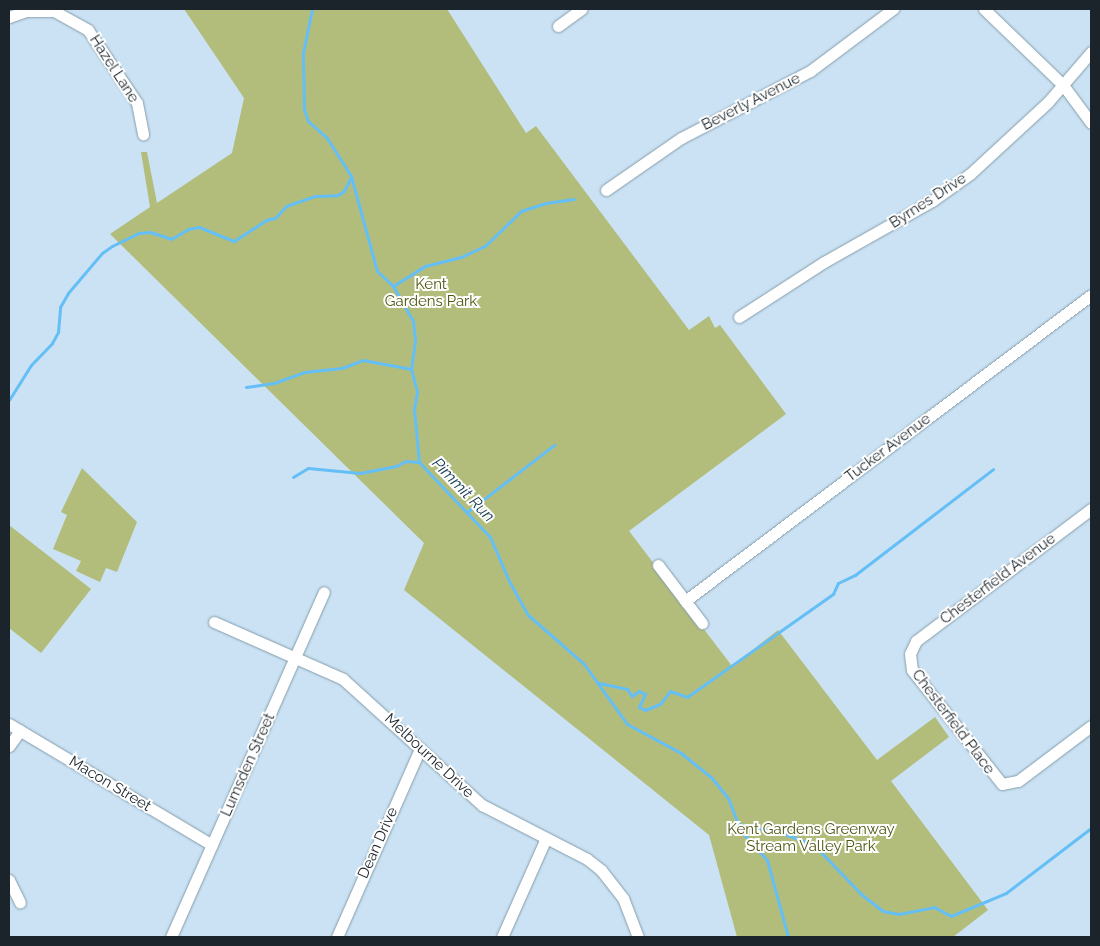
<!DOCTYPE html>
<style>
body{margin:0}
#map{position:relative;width:1100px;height:946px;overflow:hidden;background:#cae2f3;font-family:Raleway,sans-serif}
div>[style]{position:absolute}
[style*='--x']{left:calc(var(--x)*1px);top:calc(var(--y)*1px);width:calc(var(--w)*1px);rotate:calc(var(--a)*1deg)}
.green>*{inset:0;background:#b3bd7b}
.stream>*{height:3px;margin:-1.5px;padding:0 1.5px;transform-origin:1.5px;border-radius:1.5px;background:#64bff7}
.roads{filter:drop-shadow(0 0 1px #859cab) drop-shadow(0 0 1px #859cab)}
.street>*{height:11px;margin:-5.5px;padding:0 5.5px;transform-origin:5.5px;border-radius:5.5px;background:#fff}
span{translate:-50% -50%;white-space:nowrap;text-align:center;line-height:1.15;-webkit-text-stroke:4px #fff;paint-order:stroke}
.street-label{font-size:15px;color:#1b242a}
.park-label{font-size:15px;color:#4f5611}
.water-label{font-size:16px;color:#173e55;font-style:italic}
.frame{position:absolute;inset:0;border:10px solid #1b242a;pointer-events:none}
</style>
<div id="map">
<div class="green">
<div style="clip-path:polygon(184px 9px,447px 9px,526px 133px,536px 126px,689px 330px,709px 316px,715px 328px,720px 325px,786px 414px,629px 531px,732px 666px,778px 630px,877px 760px,935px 717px,949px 737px,891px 781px,988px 910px,953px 937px,737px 937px,709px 835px,404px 590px,424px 543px,110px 234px,150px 207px,141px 152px,147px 152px,157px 203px,232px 153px,244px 98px)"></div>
<div style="clip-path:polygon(82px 468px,137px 522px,117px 572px,106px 568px,100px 582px,76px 571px,81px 561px,53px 549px,67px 515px,61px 512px)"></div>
<div style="clip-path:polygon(9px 525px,91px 589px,41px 653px,9px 628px)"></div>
</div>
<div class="stream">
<div style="--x:312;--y:9;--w:45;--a:101.6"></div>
<div style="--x:303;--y:53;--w:56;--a:89"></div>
<div style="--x:304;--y:109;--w:13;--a:72"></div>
<div style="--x:308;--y:121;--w:25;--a:42"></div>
<div style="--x:327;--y:138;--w:45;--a:57.7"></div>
<div style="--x:351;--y:176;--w:98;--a:74.7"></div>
<div style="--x:377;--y:271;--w:22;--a:43"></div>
<div style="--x:393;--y:286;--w:40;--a:60.3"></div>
<div style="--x:413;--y:321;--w:20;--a:84"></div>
<div style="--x:415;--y:341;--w:28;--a:98"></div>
<div style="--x:411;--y:369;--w:24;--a:75"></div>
<div style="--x:417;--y:392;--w:17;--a:100"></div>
<div style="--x:414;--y:409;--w:53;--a:84.6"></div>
<div style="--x:419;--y:462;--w:103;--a:46.6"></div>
<div style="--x:490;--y:537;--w:48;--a:66.6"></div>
<div style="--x:509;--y:581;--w:39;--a:61"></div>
<div style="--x:528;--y:615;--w:74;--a:41.2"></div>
<div style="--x:584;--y:664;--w:74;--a:54.4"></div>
<div style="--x:627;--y:724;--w:61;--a:28.2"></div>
<div style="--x:681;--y:753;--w:38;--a:39"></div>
<div style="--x:711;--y:777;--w:27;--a:51"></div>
<div style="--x:728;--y:798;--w:34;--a:69"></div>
<div style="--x:740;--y:830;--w:40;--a:48"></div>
<div style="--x:767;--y:860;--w:80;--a:74.7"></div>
<div style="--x:393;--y:286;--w:38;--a:-32"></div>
<div style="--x:425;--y:266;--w:37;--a:-14"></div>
<div style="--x:461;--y:257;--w:26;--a:-25"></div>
<div style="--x:485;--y:246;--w:50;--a:-44.2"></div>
<div style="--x:521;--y:211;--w:26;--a:-18"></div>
<div style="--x:546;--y:203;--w:28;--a:-8"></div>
<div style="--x:246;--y:387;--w:28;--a:-8"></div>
<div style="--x:274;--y:383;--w:32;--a:-20"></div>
<div style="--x:304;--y:372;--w:38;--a:-6"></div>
<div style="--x:342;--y:368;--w:22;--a:-21"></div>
<div style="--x:363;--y:360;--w:49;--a:10.6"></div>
<div style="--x:9;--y:400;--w:41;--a:-57.8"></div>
<div style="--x:31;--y:365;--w:30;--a:-46"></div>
<div style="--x:52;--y:343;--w:13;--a:-61"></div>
<div style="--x:58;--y:332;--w:25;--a:-85"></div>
<div style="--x:60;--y:307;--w:16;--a:-60"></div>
<div style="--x:68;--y:293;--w:52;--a:-49.6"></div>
<div style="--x:102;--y:253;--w:12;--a:-35"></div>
<div style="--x:112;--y:246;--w:30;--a:-26"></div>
<div style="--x:139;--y:233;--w:11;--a:-5"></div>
<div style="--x:150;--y:232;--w:22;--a:18"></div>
<div style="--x:171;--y:239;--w:20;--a:-30"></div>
<div style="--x:188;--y:229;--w:11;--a:-10"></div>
<div style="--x:199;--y:227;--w:38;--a:22"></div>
<div style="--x:234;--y:241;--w:38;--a:-33"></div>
<div style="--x:266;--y:220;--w:9;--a:-13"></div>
<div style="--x:275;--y:218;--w:16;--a:-47"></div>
<div style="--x:286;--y:206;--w:31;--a:-19"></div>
<div style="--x:315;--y:196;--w:23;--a:-2"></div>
<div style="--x:338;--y:195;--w:7;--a:-34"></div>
<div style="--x:344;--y:191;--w:16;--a:-63"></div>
<div style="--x:293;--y:477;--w:17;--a:-31"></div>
<div style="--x:308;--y:468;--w:52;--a:5.5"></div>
<div style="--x:360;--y:473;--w:37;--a:-11"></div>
<div style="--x:396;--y:466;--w:11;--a:-27"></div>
<div style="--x:406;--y:461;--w:13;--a:4"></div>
<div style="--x:467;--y:512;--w:110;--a:-37.6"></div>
<div style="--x:599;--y:683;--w:29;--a:12"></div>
<div style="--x:627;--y:689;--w:9;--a:54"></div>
<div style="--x:632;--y:696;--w:9;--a:-36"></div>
<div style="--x:639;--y:691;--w:7;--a:27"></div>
<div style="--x:645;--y:694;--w:14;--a:115"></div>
<div style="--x:639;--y:707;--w:7;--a:27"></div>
<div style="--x:645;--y:710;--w:16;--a:-22"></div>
<div style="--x:660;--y:704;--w:16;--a:-52"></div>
<div style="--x:670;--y:691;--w:18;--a:19"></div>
<div style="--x:687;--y:697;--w:179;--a:-35.2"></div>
<div style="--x:833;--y:594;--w:12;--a:-66"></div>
<div style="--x:838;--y:583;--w:19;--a:-25"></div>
<div style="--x:855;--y:575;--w:174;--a:-37.5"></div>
<div style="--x:738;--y:824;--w:42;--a:11"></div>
<div style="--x:779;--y:832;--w:37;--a:20"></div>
<div style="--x:814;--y:845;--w:68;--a:46.2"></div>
<div style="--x:861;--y:894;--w:28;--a:38"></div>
<div style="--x:883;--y:911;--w:16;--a:11"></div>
<div style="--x:899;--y:914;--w:36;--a:-11"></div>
<div style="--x:934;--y:907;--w:19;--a:28"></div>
<div style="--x:951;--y:916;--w:60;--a:-22.7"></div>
<div style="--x:1006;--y:893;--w:107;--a:-37.4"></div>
</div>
<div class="roads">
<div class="street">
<div style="--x:984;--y:9;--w:110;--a:43.9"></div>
<div style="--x:1063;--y:85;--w:47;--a:53.6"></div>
<div style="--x:9;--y:17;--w:18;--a:-19"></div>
<div style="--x:26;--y:11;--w:28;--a:0"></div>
<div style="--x:54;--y:11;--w:39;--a:29"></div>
<div style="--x:88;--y:30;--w:88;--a:56.1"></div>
<div style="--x:137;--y:103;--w:32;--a:79"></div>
<div style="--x:558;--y:26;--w:29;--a:-36"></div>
<div style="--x:606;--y:190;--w:91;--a:-34.7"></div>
<div style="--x:681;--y:138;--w:145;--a:-27.4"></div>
<div style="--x:810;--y:71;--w:104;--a:-36.8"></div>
<div style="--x:739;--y:317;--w:101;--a:-32.9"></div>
<div style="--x:824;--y:262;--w:124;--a:-29.5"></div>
<div style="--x:932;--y:201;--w:47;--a:-35.4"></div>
<div style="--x:970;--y:174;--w:106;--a:-42.7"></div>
<div style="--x:1048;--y:102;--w:66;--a:-49.3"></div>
<div style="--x:1091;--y:509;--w:219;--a:143"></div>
<div style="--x:916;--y:641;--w:14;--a:115"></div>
<div style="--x:910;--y:654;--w:16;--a:83"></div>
<div style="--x:912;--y:670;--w:145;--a:51.7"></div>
<div style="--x:1002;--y:784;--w:16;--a:-11"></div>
<div style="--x:1018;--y:781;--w:91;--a:-37"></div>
<div style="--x:658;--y:565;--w:73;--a:52.8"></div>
<div style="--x:685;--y:601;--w:508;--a:-37.01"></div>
<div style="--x:214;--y:622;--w:141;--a:23.8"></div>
<div style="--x:343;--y:679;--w:188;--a:42.2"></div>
<div style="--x:482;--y:805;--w:118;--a:27.2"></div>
<div style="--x:587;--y:859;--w:18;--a:38"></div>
<div style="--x:601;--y:870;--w:36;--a:52"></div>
<div style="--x:623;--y:898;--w:42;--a:69"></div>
<div style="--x:9;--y:724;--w:236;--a:30.8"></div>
<div style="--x:9;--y:746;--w:19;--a:-54"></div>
<div style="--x:9;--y:880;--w:25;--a:64"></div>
<div style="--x:171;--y:937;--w:377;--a:-66.1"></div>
<div style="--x:337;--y:937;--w:206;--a:-66.2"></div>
<div style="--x:502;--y:937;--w:108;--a:-66"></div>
</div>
</div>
<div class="street-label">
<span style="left:114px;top:69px;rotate:57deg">Hazel Lane</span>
<span style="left:751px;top:102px;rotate:-27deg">Beverly Avenue</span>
<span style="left:928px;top:201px;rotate:-33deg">Byrnes Drive</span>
<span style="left:888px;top:448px;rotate:-37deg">Tucker Avenue</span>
<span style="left:998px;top:579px;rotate:-37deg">Chesterfield Avenue</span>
<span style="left:953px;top:722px;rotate:53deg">Chesterfield Place</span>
<span style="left:429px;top:756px;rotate:43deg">Melbourne Drive</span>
<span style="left:248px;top:765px;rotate:-66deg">Lumsden Street</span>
<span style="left:110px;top:784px;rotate:31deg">Macon Street</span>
<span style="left:378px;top:843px;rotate:-66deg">Dean Drive</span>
</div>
<div class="park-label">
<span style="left:431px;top:293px">Kent<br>Gardens Park</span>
<span style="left:811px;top:838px">Kent Gardens Greenway<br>Stream Valley Park</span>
</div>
<div class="water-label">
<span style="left:463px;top:490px;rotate:46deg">Pimmit Run</span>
</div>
<div class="frame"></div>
</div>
